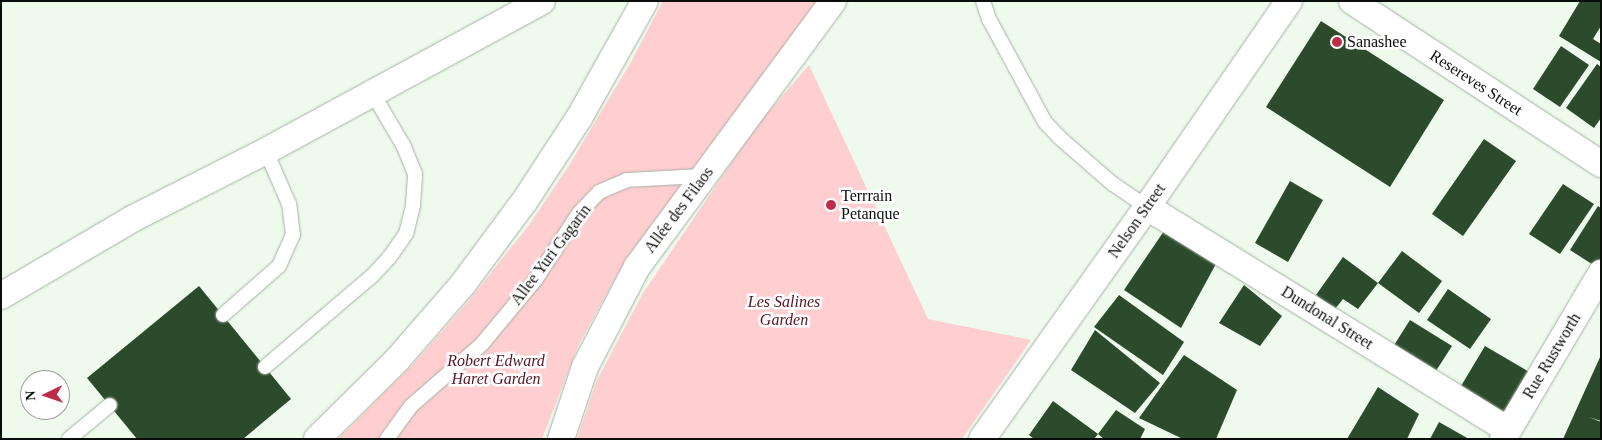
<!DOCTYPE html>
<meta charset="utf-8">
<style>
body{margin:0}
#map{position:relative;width:1602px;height:440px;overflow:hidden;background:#edfaec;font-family:"Times New Roman",serif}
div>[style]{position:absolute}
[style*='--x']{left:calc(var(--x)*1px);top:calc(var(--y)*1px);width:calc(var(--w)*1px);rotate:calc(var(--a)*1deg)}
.green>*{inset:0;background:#ffced0}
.building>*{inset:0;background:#2c4a2c}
.roads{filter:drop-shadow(0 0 1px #a4b1a4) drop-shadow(0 0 1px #a4b1a4)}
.lane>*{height:14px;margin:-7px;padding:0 7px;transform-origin:7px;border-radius:7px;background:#fff}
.street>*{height:26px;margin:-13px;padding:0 13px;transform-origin:13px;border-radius:13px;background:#fff}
.dots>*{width:14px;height:14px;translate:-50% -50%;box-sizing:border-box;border:2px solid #fff;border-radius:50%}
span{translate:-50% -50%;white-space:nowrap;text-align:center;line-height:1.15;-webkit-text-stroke:5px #fff;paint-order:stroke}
.poi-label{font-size:16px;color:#0a0e0a}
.left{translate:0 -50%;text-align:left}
.street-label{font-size:16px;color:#0a0e0a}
.park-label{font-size:16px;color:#541620;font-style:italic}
.frame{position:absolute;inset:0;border:2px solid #0a0e0a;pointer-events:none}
.north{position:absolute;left:20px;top:370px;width:50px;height:50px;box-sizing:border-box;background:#fff;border:1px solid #9d9f9d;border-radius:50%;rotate:267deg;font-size:14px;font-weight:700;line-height:20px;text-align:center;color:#0a0e0a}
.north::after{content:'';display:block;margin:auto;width:18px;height:22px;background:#bd2c49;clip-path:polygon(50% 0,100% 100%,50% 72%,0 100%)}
</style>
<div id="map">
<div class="green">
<div style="clip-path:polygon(663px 1px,818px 1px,625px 261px,579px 344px,542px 439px,338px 439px,415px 362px,466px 304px,529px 225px,568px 167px,631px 62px)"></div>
<div style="clip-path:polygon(809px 65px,928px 319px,1031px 340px,962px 439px,577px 439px,597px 380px,643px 293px,757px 125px)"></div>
</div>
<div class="building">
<div style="clip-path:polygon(1580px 1px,1601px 1px,1601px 26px,1593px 39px,1601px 44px,1601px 62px,1559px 36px)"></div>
<div style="clip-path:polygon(1321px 21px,1444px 100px,1390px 187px,1266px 107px)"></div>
<div style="clip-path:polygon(1561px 46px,1589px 65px,1560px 107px,1533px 89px)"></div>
<div style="clip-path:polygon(1597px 64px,1601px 67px,1601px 118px,1594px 128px,1566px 108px)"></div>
<div style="clip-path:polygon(1484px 139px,1516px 161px,1463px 236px,1432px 214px)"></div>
<div style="clip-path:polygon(1290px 181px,1323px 200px,1288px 262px,1255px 243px)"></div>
<div style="clip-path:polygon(1563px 184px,1594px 204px,1560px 254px,1529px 234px)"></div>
<div style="clip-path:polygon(1598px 206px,1601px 208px,1601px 263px,1598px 268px,1570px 250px)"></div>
<div style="clip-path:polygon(1166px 228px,1217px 262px,1181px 328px,1124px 290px)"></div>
<div style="clip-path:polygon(1402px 251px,1442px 281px,1419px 313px,1378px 283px)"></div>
<div style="clip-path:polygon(1343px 257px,1378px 283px,1358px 309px,1343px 299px,1335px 309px,1316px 295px)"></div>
<div style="clip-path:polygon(1244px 285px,1282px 316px,1260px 346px,1219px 323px)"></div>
<div style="clip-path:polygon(199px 286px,291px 399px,243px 439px,137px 439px,87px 378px)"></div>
<div style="clip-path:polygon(1448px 289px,1491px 319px,1470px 349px,1427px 320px)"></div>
<div style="clip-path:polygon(1119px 295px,1184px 342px,1163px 375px,1094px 327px)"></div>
<div style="clip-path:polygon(1410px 320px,1452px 346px,1432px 377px,1391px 350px)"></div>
<div style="clip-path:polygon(1095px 330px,1160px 383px,1135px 413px,1071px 370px)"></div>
<div style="clip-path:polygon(1485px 346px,1531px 373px,1507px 414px,1461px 386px)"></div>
<div style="clip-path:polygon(1184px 355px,1237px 390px,1216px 439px,1183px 439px,1139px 418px)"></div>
<div style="clip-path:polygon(1601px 355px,1601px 421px,1589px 417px,1601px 422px,1601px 439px,1563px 439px)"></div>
<div style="clip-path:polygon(1378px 387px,1419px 414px,1407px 439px,1347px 439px)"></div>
<div style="clip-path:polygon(1053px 401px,1098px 434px,1116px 410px,1145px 429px,1140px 439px,1104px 439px,1098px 434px,1094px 439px,1034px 439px,1029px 435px)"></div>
<div style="clip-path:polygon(1439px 422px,1469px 439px,1430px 439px)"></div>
</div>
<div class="roads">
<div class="lane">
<div style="--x:983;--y:1;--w:19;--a:72"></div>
<div style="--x:989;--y:19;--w:117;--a:61.5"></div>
<div style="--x:1045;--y:122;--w:22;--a:47"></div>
<div style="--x:1060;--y:138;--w:70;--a:41"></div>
<div style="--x:1113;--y:184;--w:41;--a:34.1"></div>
<div style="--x:223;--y:315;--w:74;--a:-41.2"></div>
<div style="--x:279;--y:266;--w:34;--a:-66"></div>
<div style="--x:293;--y:235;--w:31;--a:-97"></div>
<div style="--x:289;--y:204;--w:58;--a:-113.5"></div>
<div style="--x:265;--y:367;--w:140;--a:-40.4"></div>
<div style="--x:372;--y:276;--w:25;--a:-47"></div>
<div style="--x:389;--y:258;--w:29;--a:-55"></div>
<div style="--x:406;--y:234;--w:30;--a:-76"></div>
<div style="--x:413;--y:205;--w:31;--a:-86"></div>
<div style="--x:415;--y:174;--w:31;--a:-112"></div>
<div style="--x:403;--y:145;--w:59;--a:-120.5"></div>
<div style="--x:69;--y:439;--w:53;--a:-39.7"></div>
<div style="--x:387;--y:439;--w:41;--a:-54"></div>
<div style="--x:411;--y:406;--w:94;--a:-41.1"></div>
<div style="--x:482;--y:344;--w:85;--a:-50.3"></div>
<div style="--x:536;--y:279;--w:79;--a:-56.9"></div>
<div style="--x:579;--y:213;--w:29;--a:-46"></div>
<div style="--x:599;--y:192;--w:30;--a:-23"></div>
<div style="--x:627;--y:180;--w:77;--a:-3"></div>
</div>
<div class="street">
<div style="--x:1352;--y:1;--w:298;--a:33.2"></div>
<div style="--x:1147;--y:207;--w:424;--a:31.7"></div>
<div style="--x:1;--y:296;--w:152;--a:-30.4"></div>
<div style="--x:132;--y:219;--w:150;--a:-26.9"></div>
<div style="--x:266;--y:151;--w:314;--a:-28.5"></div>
<div style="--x:317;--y:439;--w:112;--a:-44.6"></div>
<div style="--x:397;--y:360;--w:101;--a:-49"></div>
<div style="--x:463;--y:284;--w:102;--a:-53.4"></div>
<div style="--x:524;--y:202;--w:100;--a:-56.8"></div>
<div style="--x:579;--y:118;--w:134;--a:-60.6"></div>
<div style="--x:561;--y:439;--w:76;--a:-71.6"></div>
<div style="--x:585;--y:367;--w:113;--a:-62.5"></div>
<div style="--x:637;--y:267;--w:330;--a:-53.6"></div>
<div style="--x:982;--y:439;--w:285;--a:-54.6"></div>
<div style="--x:1147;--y:207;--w:250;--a:-55.4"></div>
<div style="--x:1503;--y:439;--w:193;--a:-59.4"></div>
</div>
</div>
<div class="dots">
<div style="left:1337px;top:42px;background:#bd2c49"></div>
<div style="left:831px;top:205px;background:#bd2c49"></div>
</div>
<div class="poi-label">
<span class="left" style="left:1347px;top:42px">Sanashee</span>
<span class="left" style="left:841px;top:205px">Terrrain<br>Petanque</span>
</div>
<div class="street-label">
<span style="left:1476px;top:83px;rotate:33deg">Resereves Street</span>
<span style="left:679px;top:210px;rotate:-53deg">Allée des Filaos</span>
<span style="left:1137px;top:221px;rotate:-55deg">Nelson Street</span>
<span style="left:551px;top:255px;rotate:-53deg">Allee Yuri Gagarin</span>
<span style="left:1327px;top:318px;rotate:32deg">Dundonal Street</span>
<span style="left:1552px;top:356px;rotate:-59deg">Rue Rustworth</span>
</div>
<div class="park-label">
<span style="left:784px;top:311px">Les Salines<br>Garden</span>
<span style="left:496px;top:370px">Robert Edward<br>Haret Garden</span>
</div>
<div class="frame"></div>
<div class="north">N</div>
</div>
